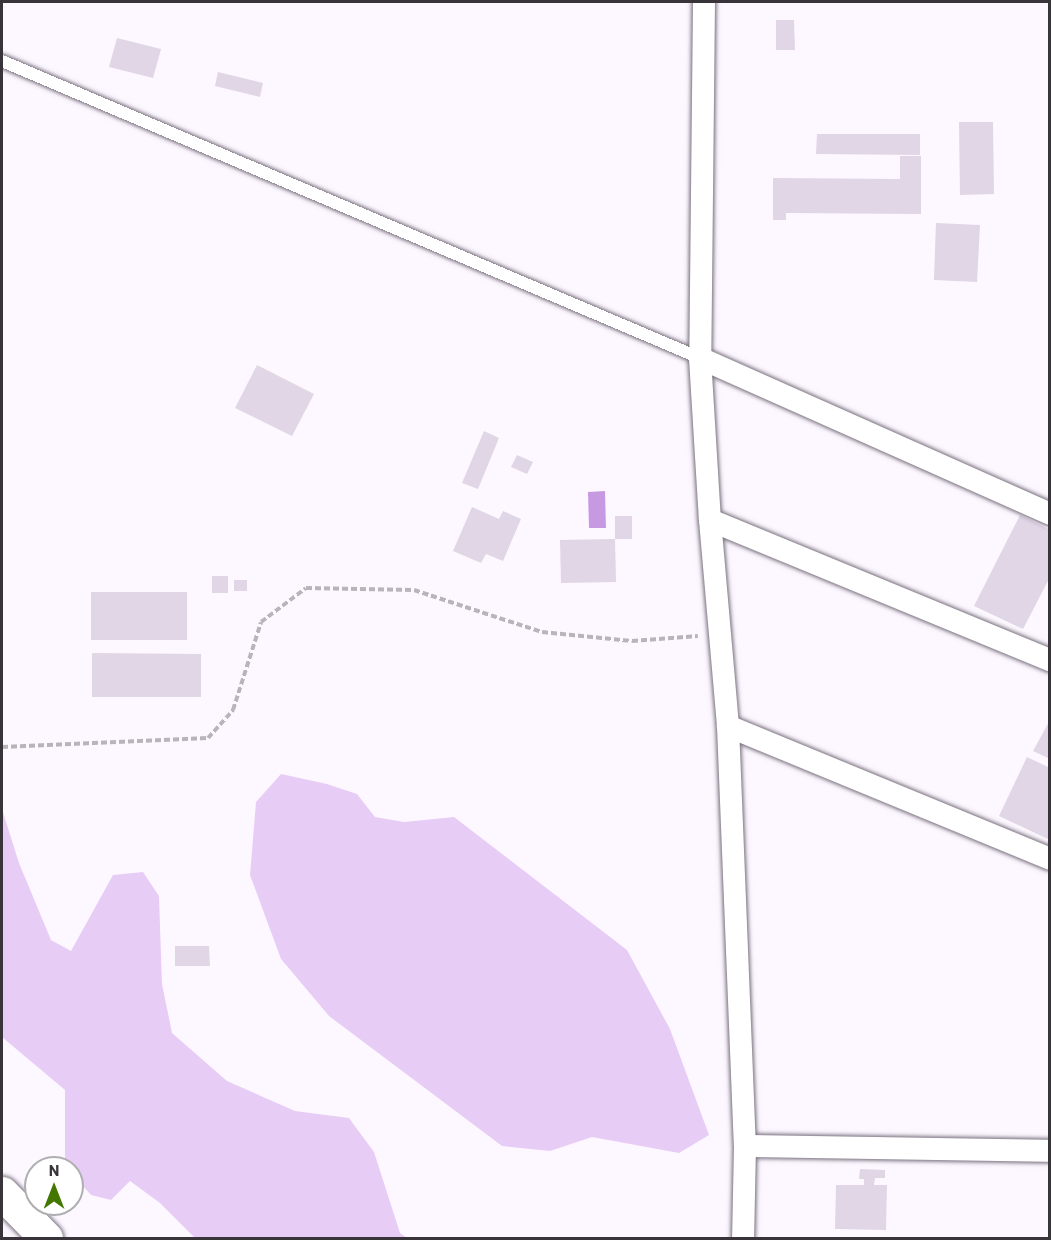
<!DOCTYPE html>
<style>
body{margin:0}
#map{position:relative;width:1051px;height:1240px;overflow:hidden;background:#fdf8ff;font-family:Barlow,sans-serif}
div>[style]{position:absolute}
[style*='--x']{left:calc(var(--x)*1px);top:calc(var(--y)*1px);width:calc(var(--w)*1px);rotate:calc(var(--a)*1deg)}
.green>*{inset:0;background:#e7cdf6}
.water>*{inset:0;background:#c899e3}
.building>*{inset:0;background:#e0d6e6}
.path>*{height:4px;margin-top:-2px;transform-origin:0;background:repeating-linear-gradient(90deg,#b8b4ba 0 6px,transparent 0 9px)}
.roads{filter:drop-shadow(0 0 2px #7a7180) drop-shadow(0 0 2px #7a7180)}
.lane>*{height:12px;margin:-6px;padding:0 6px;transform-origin:6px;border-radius:6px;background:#fff}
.street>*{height:22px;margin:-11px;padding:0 11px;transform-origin:11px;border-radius:11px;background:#fff}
.secondary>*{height:33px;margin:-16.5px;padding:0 16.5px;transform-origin:16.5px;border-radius:16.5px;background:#fff}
span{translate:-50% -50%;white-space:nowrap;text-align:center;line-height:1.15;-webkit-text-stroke:4.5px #fff;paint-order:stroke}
.frame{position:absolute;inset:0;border:3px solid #38343a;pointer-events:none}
.north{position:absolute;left:24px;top:1156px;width:60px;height:60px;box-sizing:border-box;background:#fff;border:2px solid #afaeb0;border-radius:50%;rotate:0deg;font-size:16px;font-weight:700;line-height:24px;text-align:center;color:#38343a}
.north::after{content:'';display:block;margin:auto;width:21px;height:27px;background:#470;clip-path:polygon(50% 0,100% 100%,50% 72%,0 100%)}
</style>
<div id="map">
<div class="green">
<div style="clip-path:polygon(281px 774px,327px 784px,357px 794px,375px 817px,404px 822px,454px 817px,627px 950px,670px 1029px,709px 1135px,679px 1153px,592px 1137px,550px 1151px,502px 1146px,329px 1016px,281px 959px,250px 875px,256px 802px)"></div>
<div style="clip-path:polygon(2px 809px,19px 863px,51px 940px,71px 951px,113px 875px,143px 872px,159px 896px,162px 984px,172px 1033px,227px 1081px,295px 1111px,349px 1118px,374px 1152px,400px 1233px,407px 1238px,195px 1238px,160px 1203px,130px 1181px,111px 1200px,91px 1195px,72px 1174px,72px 1168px,65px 1167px,65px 1090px,2px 1037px)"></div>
</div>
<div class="water">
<div style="clip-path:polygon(605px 491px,606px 528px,589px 528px,588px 492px)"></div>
</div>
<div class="building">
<div style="clip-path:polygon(776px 20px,794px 20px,795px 50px,776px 50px)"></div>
<div style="clip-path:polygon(117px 38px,161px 49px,153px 78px,109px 67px)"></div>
<div style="clip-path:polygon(218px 72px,263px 83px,260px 97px,215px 86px)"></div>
<div style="clip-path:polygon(959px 122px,993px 122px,994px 194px,960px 195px)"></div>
<div style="clip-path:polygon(817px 134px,920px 134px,920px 155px,816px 154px)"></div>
<div style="clip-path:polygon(900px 156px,921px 156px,921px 214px,786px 213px,786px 220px,773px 220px,773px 178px,900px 179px)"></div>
<div style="clip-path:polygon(936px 223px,980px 225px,977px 282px,934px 280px)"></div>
<div style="clip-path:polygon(257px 365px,314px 394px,292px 436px,235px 408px)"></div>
<div style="clip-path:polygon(484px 431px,499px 438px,478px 489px,462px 483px)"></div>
<div style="clip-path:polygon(517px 455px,533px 462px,527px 474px,511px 467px)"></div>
<div style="clip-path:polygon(472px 507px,499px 519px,503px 511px,521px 519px,503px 561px,486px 554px,481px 563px,453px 551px)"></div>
<div style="clip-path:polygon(1020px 515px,1050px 530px,1050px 577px,1023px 629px,974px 606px)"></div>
<div style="clip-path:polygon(615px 516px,632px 516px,632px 539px,615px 539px)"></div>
<div style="clip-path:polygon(615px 539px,616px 582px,561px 583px,560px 540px)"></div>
<div style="clip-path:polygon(212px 576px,228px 576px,228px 593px,212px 593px)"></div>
<div style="clip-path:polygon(234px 580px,247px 580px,247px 591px,234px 591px)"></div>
<div style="clip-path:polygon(91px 592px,187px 592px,187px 640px,91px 640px)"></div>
<div style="clip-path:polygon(92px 653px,201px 654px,201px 697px,92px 697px)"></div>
<div style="clip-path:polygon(1050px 720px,1050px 759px,1033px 751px)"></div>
<div style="clip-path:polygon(1027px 757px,1050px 768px,1050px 840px,999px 816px)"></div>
<div style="clip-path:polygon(175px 946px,209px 946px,210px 966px,175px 966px)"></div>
<div style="clip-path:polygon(860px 1169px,885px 1170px,885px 1178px,875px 1178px,874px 1185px,887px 1185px,886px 1230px,835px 1229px,836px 1185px,864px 1185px,864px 1179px,859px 1179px)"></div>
</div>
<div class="path">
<div style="--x:2;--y:747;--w:206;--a:-2.5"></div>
<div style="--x:208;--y:738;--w:38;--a:-48"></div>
<div style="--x:233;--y:710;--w:92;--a:-72.3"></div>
<div style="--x:261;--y:622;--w:56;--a:-37.1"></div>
<div style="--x:306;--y:588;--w:108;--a:1.1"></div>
<div style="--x:414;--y:590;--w:135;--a:18.2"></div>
<div style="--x:542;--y:632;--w:90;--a:5.7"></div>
<div style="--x:632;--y:641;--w:66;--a:-4.3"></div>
</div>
<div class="roads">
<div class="lane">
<div style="--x:2;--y:61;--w:759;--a:23.05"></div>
</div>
<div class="street">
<div style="--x:704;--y:2;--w:356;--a:90.6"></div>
<div style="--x:700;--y:358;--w:162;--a:86.5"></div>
<div style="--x:710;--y:520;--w:207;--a:85"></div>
<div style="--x:728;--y:726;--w:420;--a:87.7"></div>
<div style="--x:745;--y:1146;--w:92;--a:91.2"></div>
<div style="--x:700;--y:358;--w:383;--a:24"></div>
<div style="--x:710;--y:520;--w:368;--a:22.4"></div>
<div style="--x:728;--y:726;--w:348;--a:22.4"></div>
<div style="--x:745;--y:1146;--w:305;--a:0.9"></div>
</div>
<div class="secondary">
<div style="--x:2;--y:1193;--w:63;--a:45.6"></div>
</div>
</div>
<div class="frame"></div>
<div class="north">N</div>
</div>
